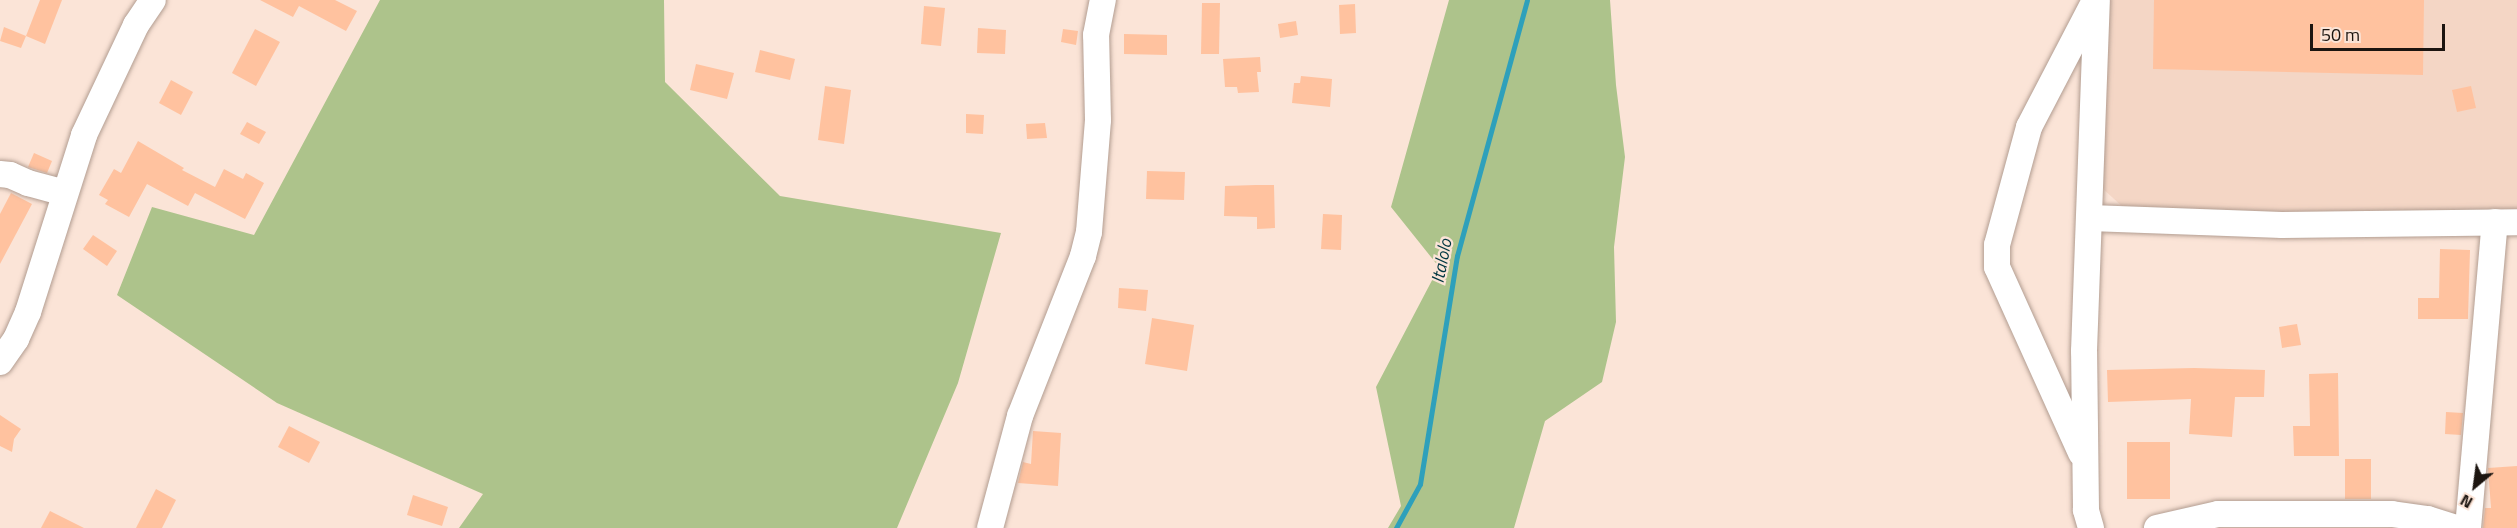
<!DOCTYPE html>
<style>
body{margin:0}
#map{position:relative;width:2517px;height:528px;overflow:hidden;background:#fbe4d7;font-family:"Titillium Web",sans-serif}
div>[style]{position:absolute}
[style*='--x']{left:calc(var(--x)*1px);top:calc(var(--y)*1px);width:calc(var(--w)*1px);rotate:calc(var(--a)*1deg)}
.built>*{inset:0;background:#f4d6c5}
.green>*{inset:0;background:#adc38b}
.stream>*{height:5px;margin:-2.5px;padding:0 2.5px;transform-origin:2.5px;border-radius:2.5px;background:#2ea0bb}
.building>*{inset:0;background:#ffc29f}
.roads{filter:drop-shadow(0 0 2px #b29d91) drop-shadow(0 0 2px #b29d91)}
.minor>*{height:26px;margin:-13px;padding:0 13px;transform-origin:13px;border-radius:13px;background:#fff}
span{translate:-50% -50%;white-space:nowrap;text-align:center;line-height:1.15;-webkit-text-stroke:4.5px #fbe4d7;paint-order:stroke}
.water-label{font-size:18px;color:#013641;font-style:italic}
.north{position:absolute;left:2445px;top:456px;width:60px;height:60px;-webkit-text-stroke:4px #fbe4d7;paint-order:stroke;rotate:209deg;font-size:16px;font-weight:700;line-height:24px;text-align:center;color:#1c1510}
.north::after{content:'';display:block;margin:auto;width:21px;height:27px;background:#1c1510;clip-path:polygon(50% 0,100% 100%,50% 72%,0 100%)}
.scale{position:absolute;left:2310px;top:24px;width:135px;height:27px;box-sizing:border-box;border:3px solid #1c1510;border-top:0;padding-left:8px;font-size:18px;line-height:21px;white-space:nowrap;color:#1c1510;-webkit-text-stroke:4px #fbe4d7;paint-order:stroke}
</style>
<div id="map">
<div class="built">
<div style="clip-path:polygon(2109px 0,2517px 0,2517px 210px,2135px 218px,2102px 188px)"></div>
</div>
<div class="green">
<div style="clip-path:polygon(380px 0,664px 0,665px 82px,780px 196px,1001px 233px,958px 383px,897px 528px,459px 528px,483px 494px,277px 403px,117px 295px,152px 207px,254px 235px)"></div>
<div style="clip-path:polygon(1449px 0,1610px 0,1616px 85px,1625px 157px,1614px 247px,1616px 322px,1602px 382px,1545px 421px,1514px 528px,1388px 528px,1401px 506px,1376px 387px,1439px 267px,1391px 207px)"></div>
</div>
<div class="stream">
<div style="--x:1396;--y:528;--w:50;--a:-61.4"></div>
<div style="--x:1420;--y:484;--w:231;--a:-80.8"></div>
<div style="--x:1457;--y:256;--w:265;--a:-74.7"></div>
</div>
<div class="building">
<div style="clip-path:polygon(40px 0,62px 0,45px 44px,26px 36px)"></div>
<div style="clip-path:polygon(260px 0,335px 0,357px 11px,346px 31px,299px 6px,293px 17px)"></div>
<div style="clip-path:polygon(2154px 0,2424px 0,2423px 75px,2153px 69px)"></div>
<div style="clip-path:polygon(1202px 3px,1220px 3px,1219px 54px,1201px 54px)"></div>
<div style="clip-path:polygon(1355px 4px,1356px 33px,1340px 34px,1339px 5px)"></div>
<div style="clip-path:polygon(924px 6px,945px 8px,941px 46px,921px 44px)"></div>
<div style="clip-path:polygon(1296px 21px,1298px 35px,1280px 38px,1278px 24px)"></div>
<div style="clip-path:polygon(4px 27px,26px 36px,21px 48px,0 41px)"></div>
<div style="clip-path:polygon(978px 28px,1006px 30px,1005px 54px,977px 53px)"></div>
<div style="clip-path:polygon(255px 29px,280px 42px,256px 86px,232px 73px)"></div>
<div style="clip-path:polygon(1063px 29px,1078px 31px,1076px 45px,1061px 42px)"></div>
<div style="clip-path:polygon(1124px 34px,1167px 35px,1167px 55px,1124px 54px)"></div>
<div style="clip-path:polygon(760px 50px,795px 59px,790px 80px,755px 72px)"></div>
<div style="clip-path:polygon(1260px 57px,1261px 72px,1257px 72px,1259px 92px,1238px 93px,1237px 87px,1225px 87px,1223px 59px)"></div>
<div style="clip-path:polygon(696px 64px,734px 73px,727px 99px,690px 90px)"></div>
<div style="clip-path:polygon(1301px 76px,1332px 79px,1330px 107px,1292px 103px,1294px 83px,1300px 83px)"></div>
<div style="clip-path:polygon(171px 80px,193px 92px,181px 115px,159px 103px)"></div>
<div style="clip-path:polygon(825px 86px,851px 90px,844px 144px,818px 140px)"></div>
<div style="clip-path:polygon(2471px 86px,2476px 108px,2457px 112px,2452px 90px)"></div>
<div style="clip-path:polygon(966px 114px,984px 115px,983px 134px,966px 133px)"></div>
<div style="clip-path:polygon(247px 122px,266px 132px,259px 144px,240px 134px)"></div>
<div style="clip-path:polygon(1045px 123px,1047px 138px,1027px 139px,1026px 124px)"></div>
<div style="clip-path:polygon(138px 141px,184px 168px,182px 170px,215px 187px,224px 169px,243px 179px,246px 173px,264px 183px,245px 219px,195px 193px,188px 206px,147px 184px,129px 217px,105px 204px,108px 200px,99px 195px,114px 169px,121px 173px)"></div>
<div style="clip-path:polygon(34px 153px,52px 161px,47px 173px,28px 167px)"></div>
<div style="clip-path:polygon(1147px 171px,1185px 172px,1184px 200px,1146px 199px)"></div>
<div style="clip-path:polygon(1256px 185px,1274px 185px,1275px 228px,1257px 229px,1257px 217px,1224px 216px,1225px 186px)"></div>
<div style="clip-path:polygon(11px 193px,32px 204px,0 264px,0 214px)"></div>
<div style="clip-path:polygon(1323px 214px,1342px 215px,1341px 250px,1321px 249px)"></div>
<div style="clip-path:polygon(93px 235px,117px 251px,107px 266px,83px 249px)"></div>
<div style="clip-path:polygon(2440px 249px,2470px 250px,2468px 319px,2418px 319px,2418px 298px,2439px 298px)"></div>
<div style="clip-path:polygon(1119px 288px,1148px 290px,1146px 311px,1118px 308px)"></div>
<div style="clip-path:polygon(1152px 318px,1194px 325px,1187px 371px,1145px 364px)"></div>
<div style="clip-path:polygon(2297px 324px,2301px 345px,2282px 348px,2279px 327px)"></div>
<div style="clip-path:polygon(2194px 368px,2265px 370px,2264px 397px,2235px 397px,2232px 437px,2189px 434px,2191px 399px,2108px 402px,2107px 370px)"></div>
<div style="clip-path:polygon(2338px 373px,2339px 456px,2294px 456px,2293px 426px,2310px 426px,2309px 374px)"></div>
<div style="clip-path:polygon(2446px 412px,2463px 413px,2461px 435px,2445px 434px)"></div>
<div style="clip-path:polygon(0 415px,21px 429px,14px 439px,12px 452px,0 446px)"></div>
<div style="clip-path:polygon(289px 426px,320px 442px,309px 463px,278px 447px)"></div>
<div style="clip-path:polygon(1033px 431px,1061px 433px,1058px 486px,1018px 483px,1023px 462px,1031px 464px)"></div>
<div style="clip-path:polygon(2127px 442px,2170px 442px,2170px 499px,2127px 499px)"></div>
<div style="clip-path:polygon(2345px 459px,2371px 459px,2371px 499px,2345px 499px)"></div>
<div style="clip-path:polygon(2517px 466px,2517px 528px,2483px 528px,2485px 508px,2491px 508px,2488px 468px)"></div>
<div style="clip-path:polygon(156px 489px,176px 500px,162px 528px,136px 528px)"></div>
<div style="clip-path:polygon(413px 495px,448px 507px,442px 526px,407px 515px)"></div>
<div style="clip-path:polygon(50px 511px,84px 528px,41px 528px)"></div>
</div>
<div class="roads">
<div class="minor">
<div style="--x:0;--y:174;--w:10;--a:6"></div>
<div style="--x:10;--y:175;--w:20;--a:24"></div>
<div style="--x:28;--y:183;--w:38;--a:15"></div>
<div style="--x:2090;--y:218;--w:192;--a:2.1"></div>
<div style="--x:2282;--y:225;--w:235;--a:-0.7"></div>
<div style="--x:0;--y:362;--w:28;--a:-55"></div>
<div style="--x:16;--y:339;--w:30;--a:-66"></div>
<div style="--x:28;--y:312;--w:186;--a:-72.4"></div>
<div style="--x:84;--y:135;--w:122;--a:-64.7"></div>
<div style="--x:136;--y:25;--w:30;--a:-56"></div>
<div style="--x:2081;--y:453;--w:204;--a:-114.3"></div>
<div style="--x:1997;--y:267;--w:22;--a:-90"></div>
<div style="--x:1997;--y:245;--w:122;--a:-74.8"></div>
<div style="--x:2029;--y:127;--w:143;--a:-62.5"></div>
<div style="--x:990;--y:528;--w:116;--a:-75"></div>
<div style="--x:1020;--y:416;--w:172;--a:-68.5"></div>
<div style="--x:1083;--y:256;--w:25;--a:-76"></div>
<div style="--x:1089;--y:232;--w:112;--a:-85.4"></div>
<div style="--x:1098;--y:120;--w:85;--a:-91.3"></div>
<div style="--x:1096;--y:35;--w:36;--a:-79"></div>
<div style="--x:2091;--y:528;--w:19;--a:-106"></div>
<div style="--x:2086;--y:510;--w:159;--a:-90.7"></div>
<div style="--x:2084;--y:351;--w:351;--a:-87.9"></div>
<div style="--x:2157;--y:528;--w:63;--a:-12.9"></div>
<div style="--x:2218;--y:514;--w:174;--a:0"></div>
<div style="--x:2392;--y:514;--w:36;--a:8"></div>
<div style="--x:2428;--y:519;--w:29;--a:18"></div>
<div style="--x:2468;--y:528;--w:307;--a:-85"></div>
</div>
</div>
<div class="water-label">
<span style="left:1442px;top:261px;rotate:-79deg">Italolo</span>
</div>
<div class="north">N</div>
<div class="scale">50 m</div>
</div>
